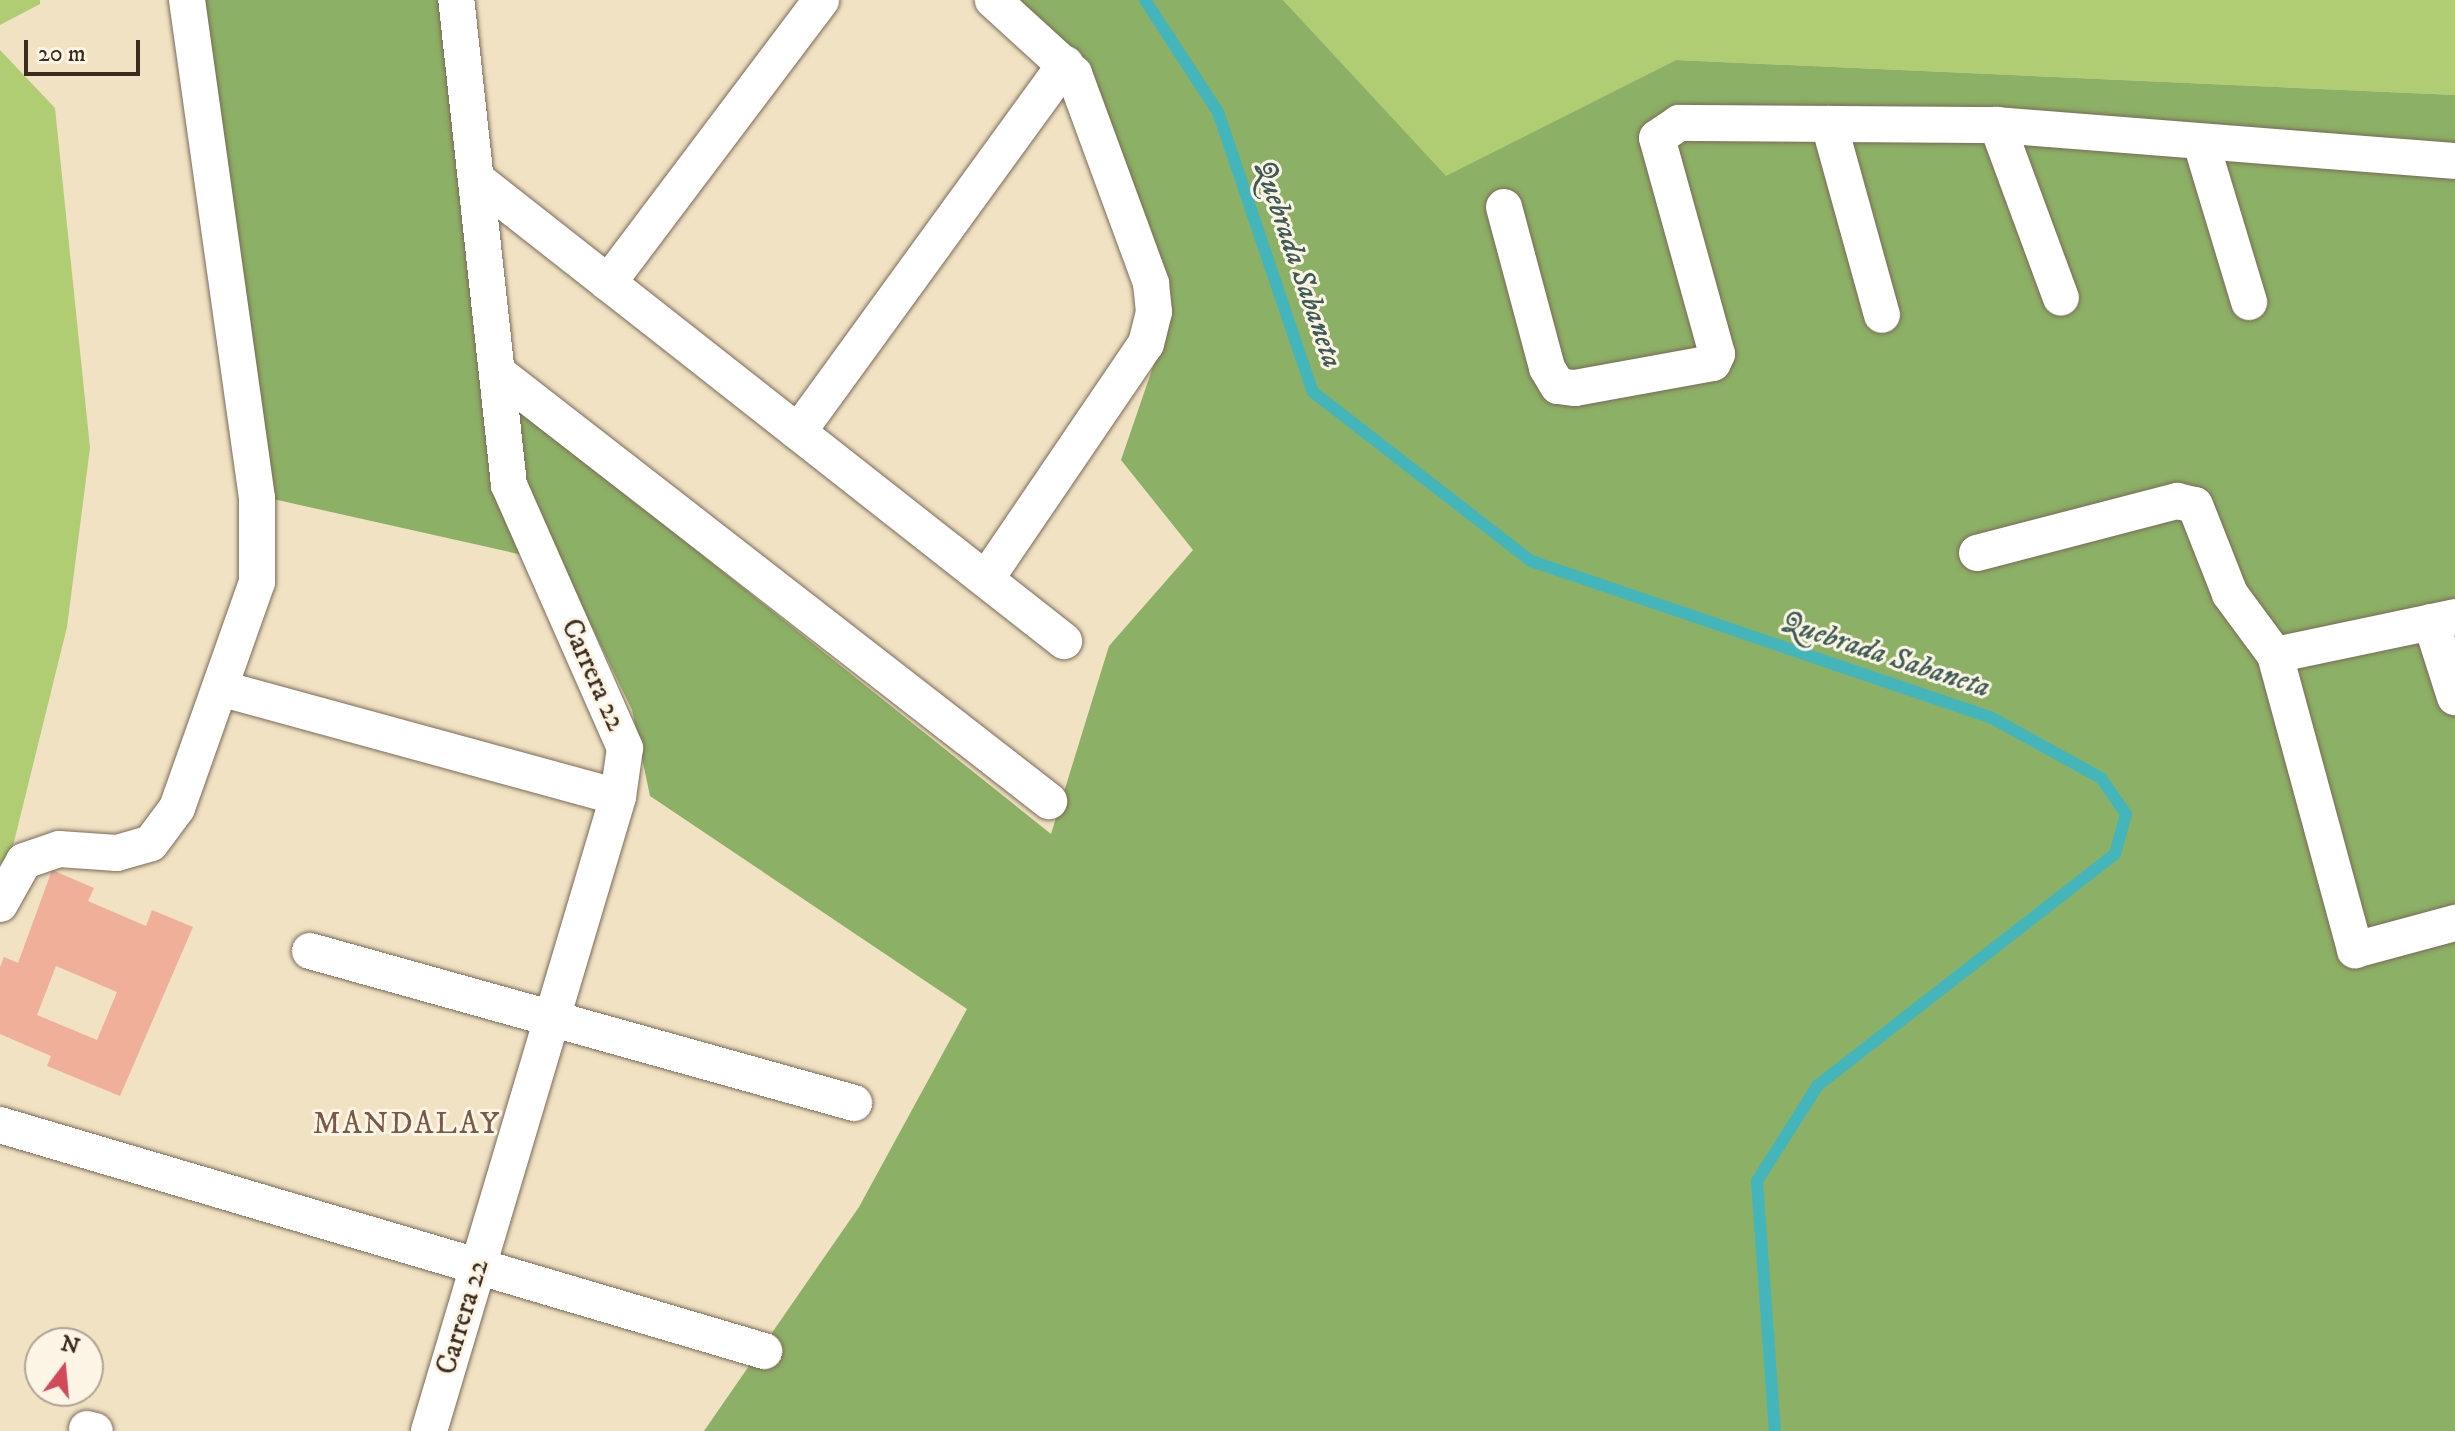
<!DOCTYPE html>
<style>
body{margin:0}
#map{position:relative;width:2455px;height:1431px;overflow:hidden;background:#f1e2c3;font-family:"IM FELL DW Pica",serif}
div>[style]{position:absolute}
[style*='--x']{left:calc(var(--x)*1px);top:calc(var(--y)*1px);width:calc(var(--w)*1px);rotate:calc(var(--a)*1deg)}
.green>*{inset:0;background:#b0cd73}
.forest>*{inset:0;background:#8cb065}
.stream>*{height:12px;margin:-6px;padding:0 6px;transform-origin:6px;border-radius:6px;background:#45b5bc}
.building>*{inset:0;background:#f0af99}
.roads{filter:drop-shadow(0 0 2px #7b6a58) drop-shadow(0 0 2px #7b6a58)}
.street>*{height:36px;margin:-18px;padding:0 18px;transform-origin:18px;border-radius:18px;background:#fff}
span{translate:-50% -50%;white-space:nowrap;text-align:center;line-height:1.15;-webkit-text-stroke:6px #fcf5e5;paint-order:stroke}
.street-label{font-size:28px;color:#3b2a1e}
.water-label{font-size:30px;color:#3e5b55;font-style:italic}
.neighbourhood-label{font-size:30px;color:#7a5949;letter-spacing:2px}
.north{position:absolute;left:24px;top:1327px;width:80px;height:80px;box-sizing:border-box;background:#fcf5e5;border:2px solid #afa495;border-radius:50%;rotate:16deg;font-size:22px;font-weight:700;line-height:32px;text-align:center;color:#3b2a1e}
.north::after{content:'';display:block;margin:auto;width:28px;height:36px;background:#d1495b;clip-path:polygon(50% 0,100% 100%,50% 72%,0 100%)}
.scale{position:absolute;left:24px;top:40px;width:116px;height:36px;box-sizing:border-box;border:4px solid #3b2a1e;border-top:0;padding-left:10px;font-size:24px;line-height:28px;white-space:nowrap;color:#3b2a1e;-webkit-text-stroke:6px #fcf5e5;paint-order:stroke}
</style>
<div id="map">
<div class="green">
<div style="clip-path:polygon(0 0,40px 0,40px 4px,0 25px)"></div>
<div style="clip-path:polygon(1283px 0,2455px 0,2455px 95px,1676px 60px,1446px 177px)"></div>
<div style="clip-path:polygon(0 50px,55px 108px,90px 448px,67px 627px,12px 850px,0 865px)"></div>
</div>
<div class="forest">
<div style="clip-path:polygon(202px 0,443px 0,523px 555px,273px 499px)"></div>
<div style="clip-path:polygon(1017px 0,1283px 0,1446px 176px,1676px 60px,2455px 95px,2455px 1431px,704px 1431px,859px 1207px,967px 1009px,650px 796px,632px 710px,523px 484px,516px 406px,1051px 834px,1109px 646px,1193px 550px,1121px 460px,1167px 326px,1087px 68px)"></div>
</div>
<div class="stream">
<div style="--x:1145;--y:0;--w:134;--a:56.9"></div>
<div style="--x:1218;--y:112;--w:296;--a:71.3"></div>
<div style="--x:1313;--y:392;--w:276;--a:37.8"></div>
<div style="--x:1531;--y:561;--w:485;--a:18.8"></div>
<div style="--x:1990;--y:717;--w:127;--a:28.8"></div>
<div style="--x:2101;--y:778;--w:44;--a:55.2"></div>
<div style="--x:2126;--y:814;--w:41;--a:105.4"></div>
<div style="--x:2115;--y:854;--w:376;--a:142.1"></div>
<div style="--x:1818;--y:1085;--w:114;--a:122.4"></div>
<div style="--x:1757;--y:1181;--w:251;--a:85.9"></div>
</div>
<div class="building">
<div style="clip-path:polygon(evenodd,52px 870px,94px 888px,88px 901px,146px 926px,152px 910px,193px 927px,120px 1096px,47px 1066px,51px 1056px,0 1034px,0 967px,4px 957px,18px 963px,52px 870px,56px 966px,117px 992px,97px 1040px,37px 1015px,56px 966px)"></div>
</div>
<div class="roads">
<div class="street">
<div style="--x:1829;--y:124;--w:198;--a:74.5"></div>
<div style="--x:1997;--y:125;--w:184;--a:69.7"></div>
<div style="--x:2202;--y:146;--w:163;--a:73.2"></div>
<div style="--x:476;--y:179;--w:748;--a:38.16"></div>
<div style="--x:1504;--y:207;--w:167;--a:75"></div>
<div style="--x:1547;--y:368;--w:21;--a:59"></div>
<div style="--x:1558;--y:386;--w:17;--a:7"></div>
<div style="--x:1575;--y:388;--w:140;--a:-10.3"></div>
<div style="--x:1713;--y:363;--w:10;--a:-66"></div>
<div style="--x:1717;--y:354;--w:224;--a:-105.5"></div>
<div style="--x:1657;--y:138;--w:27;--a:-34"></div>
<div style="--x:1679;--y:123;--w:318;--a:0.4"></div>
<div style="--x:1997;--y:125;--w:459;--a:4.5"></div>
<div style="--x:608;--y:283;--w:354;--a:-53"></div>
<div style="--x:498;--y:373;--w:698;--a:37.84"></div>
<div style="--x:798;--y:432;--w:455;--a:-54"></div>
<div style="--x:1977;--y:553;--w:207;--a:-14.6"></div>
<div style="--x:2177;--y:501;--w:18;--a:13"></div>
<div style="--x:2195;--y:505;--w:96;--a:68.5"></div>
<div style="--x:2230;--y:594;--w:76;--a:53.6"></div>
<div style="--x:2275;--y:655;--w:306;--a:74.8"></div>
<div style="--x:2355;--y:950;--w:104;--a:-15.1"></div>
<div style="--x:986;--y:579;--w:284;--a:-55.8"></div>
<div style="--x:1146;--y:344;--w:33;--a:-76"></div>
<div style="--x:1154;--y:312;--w:29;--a:-96"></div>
<div style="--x:1151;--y:283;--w:223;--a:-110.2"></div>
<div style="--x:1074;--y:74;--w:110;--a:-137.6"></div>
<div style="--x:2431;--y:622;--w:79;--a:72.3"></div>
<div style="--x:2275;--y:655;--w:184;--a:-11.9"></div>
<div style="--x:223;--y:689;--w:409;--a:15.3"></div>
<div style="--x:0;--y:904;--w:49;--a:-60.8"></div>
<div style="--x:24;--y:861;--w:37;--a:-19"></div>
<div style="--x:59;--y:849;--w:58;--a:3.9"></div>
<div style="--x:117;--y:853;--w:35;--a:-16"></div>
<div style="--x:151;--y:843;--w:44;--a:-53.4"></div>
<div style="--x:177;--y:808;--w:240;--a:-70.5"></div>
<div style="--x:257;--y:582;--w:84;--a:-90"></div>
<div style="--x:257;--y:498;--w:503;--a:-98"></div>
<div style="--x:310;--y:951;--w:565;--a:15.61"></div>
<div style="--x:0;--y:1125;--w:797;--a:16.48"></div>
<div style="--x:87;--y:1429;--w:8;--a:14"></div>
<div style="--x:429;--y:1431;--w:662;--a:-73.4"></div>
<div style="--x:618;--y:797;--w:49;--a:-81.9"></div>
<div style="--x:625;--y:748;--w:287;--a:-113.8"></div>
<div style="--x:509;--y:485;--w:488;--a:-96.2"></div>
</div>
</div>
<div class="street-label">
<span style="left:593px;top:675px;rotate:66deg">Carrera 22</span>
<span style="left:463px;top:1317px;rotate:-73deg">Carrera 22</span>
</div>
<div class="water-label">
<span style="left:1297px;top:264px;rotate:71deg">Quebrada Sabaneta</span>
<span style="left:1885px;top:656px;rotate:18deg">Quebrada Sabaneta</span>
</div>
<div class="neighbourhood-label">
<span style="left:407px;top:1125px">MANDALAY</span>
</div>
<div class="north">N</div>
<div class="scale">20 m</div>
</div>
